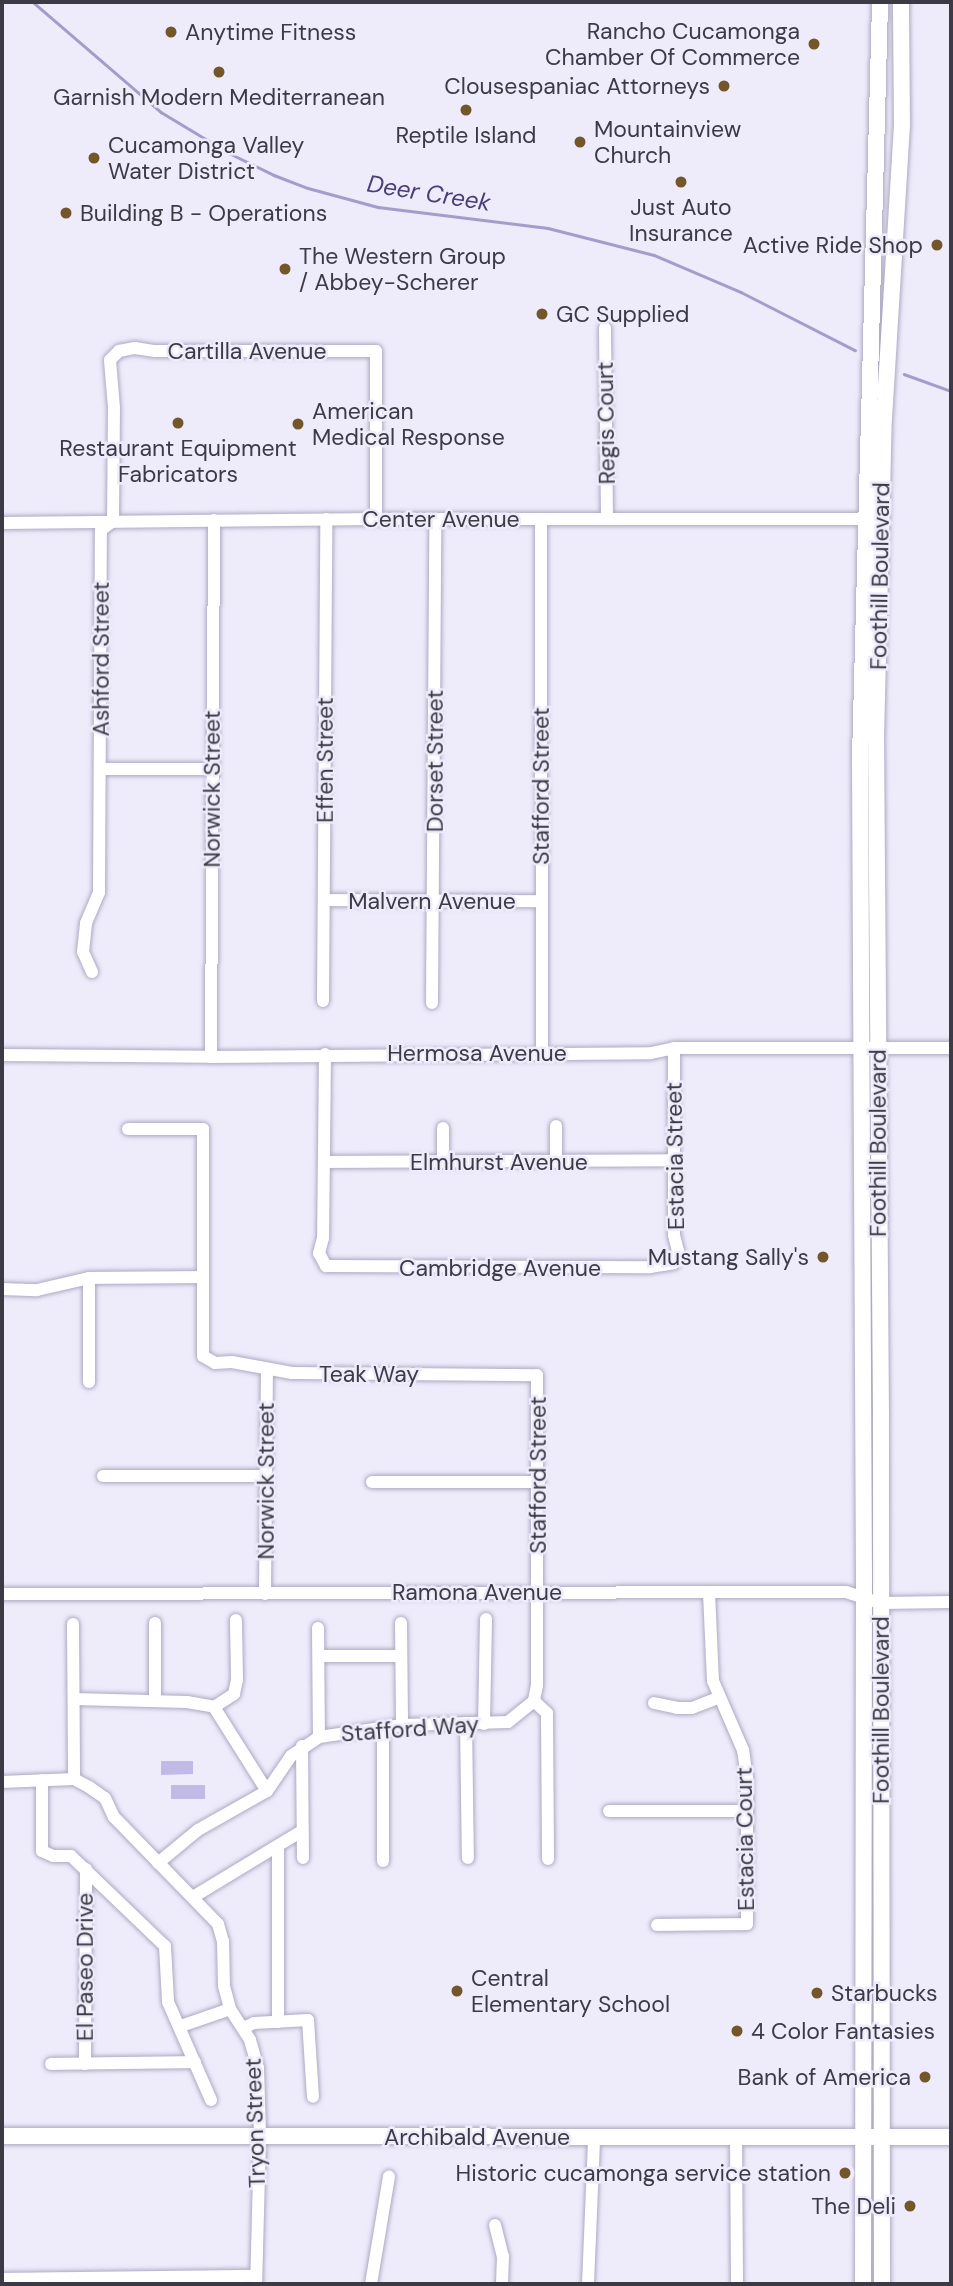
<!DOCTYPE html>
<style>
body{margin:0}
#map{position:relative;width:953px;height:2286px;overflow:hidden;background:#eeebfb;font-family:"DM Sans",sans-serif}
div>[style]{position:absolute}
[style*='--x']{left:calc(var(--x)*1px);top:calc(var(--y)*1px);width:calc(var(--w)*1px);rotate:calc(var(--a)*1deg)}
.green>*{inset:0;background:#c1bae6}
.stream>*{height:2.5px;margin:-1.25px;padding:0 1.25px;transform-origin:1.25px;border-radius:1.25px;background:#a49ccb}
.roads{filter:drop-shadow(0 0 2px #ada9c2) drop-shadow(0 0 2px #ada9c2)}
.minor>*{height:12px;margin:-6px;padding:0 6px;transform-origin:6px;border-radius:6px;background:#fff}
.major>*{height:16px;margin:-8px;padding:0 8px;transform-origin:8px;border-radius:8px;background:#fff}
.dots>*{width:19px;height:19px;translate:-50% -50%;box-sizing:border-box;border:4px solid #eeebfb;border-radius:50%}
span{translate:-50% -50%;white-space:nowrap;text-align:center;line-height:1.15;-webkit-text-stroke:5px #eeebfb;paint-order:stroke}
.poi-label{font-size:23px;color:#3c3b45}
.right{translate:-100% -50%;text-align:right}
.left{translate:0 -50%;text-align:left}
.street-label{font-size:23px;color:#3c3b45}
.water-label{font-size:24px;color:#4b3d78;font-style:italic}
.frame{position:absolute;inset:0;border:4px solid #3c3b45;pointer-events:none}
</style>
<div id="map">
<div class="green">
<div style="clip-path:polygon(161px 1761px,193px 1761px,193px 1774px,161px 1775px)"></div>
<div style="clip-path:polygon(171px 1785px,205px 1785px,205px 1799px,171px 1799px)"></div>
</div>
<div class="stream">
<div style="--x:33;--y:2;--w:169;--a:40.7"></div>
<div style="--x:161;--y:112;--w:79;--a:31.1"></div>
<div style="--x:229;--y:153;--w:50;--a:26.1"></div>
<div style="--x:274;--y:175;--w:36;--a:21"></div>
<div style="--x:308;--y:188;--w:73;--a:15.2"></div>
<div style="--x:378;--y:207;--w:171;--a:7"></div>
<div style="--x:548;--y:228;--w:109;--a:14.3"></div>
<div style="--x:654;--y:255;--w:95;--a:23"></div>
<div style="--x:741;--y:292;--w:128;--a:27"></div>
<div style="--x:904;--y:374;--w:50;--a:19.9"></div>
</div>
<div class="roads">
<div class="minor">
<div style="--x:605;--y:328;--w:190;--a:89.4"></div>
<div style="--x:541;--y:519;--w:534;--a:89.89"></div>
<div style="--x:2;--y:523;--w:374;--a:-0.6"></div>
<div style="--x:376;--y:519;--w:497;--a:0"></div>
<div style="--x:100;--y:769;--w:112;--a:0"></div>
<div style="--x:324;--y:900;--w:217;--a:0.3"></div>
<div style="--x:92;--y:972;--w:22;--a:-114"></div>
<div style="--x:83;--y:952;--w:29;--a:-84"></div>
<div style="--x:86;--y:923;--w:33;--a:-67"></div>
<div style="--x:99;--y:893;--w:363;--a:-89.7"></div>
<div style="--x:101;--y:530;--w:15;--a:-37"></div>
<div style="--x:113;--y:521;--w:113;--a:-89.5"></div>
<div style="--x:114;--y:408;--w:48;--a:-94.8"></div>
<div style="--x:110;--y:360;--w:13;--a:-45"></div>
<div style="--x:119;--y:351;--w:16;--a:-11"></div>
<div style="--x:135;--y:348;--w:20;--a:9"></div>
<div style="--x:155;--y:351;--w:221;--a:0"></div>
<div style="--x:376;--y:351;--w:168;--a:90"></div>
<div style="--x:323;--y:1001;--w:482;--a:-89.6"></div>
<div style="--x:432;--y:1003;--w:484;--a:-89.6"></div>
<div style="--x:325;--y:1054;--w:184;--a:90.6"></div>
<div style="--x:323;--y:1238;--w:16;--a:105"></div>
<div style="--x:319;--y:1253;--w:15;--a:62"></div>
<div style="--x:326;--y:1266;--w:324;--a:0.2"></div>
<div style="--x:650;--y:1267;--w:24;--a:-9"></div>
<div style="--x:674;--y:1263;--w:13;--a:-72"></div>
<div style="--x:678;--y:1251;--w:16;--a:-104"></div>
<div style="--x:674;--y:1235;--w:187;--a:-90"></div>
<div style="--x:2;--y:1055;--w:209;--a:0.5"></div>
<div style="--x:211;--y:1057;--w:440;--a:-0.5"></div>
<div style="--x:651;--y:1053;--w:24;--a:-12"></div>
<div style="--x:674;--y:1048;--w:277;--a:0"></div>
<div style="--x:211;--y:1057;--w:537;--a:-89.68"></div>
<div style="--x:443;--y:1128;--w:34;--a:90"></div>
<div style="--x:128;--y:1129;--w:75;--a:0"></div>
<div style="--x:203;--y:1129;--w:227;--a:90"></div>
<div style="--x:203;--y:1356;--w:14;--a:30"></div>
<div style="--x:215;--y:1363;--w:17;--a:-3"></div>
<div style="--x:232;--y:1362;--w:61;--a:10.4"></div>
<div style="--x:292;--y:1373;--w:245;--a:0.5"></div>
<div style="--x:537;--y:1375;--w:310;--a:90"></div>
<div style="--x:537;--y:1685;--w:16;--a:101"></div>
<div style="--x:324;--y:1162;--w:350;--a:-0.3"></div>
<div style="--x:556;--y:1162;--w:36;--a:-90"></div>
<div style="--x:89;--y:1278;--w:104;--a:90"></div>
<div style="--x:2;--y:1289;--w:35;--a:2"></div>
<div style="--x:37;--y:1290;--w:53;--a:-13"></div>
<div style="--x:89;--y:1278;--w:114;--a:-0.5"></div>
<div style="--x:103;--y:1476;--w:164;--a:0"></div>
<div style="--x:372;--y:1482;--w:167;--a:0"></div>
<div style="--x:2;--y:1594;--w:844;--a:-0.14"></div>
<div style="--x:846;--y:1592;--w:36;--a:18"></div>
<div style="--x:880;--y:1603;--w:71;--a:-0.8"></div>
<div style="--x:265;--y:1594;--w:225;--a:-89.5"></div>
<div style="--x:155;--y:1623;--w:78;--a:90"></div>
<div style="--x:401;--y:1623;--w:102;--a:89.4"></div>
<div style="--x:73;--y:1624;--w:155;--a:89.6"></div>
<div style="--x:318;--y:1628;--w:109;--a:89.5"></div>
<div style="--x:319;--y:1656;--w:82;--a:0"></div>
<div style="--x:74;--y:1699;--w:113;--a:1.5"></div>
<div style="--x:187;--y:1702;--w:27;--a:10"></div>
<div style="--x:214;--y:1707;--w:99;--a:57.8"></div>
<div style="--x:534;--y:1701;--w:18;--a:43"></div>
<div style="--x:547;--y:1713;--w:146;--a:89.6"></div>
<div style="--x:654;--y:1703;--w:24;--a:12"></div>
<div style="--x:677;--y:1708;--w:15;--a:0"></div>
<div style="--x:692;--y:1708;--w:28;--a:-21"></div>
<div style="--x:214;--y:1707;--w:24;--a:-33"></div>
<div style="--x:234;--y:1694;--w:14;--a:-78"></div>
<div style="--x:237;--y:1680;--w:60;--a:-91"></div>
<div style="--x:466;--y:1723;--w:135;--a:89.2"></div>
<div style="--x:484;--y:1724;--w:105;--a:-88.9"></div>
<div style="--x:302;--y:1746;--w:112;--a:89.5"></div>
<div style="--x:42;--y:1780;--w:71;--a:90"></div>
<div style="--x:42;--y:1851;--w:12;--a:24"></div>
<div style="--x:53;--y:1856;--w:18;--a:0"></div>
<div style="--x:71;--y:1856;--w:130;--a:43.8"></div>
<div style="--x:165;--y:1946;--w:56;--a:86.9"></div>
<div style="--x:168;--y:2002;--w:107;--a:66.3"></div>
<div style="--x:2;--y:1782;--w:72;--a:-2.4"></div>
<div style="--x:74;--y:1779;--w:17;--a:28"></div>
<div style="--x:89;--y:1787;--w:19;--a:35"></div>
<div style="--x:105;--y:1798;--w:21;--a:65"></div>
<div style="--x:114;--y:1817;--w:149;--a:45.8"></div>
<div style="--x:218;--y:1924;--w:18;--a:74"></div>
<div style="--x:223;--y:1941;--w:45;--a:88.7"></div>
<div style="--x:224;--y:1986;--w:24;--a:75"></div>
<div style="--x:230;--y:2009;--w:37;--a:57"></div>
<div style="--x:250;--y:2040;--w:29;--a:74"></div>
<div style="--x:258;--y:2068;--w:68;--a:88.3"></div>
<div style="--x:260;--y:2136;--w:148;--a:91.5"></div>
<div style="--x:609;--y:1811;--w:138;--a:0"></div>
<div style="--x:278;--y:1846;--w:176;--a:90"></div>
<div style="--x:383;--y:1861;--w:133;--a:-90"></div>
<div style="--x:158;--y:1863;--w:52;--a:-39.5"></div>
<div style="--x:198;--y:1830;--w:79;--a:-29.5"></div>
<div style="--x:267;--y:1791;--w:42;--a:-55.6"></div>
<div style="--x:291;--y:1756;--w:34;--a:-34"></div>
<div style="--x:319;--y:1737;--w:84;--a:-8.2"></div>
<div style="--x:402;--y:1725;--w:106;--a:-1.6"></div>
<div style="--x:508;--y:1722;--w:33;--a:-39"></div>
<div style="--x:193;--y:1897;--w:127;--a:-31.2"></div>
<div style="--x:657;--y:1925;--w:90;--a:-0.6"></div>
<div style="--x:747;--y:1924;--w:146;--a:-90"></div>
<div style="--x:747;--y:1778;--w:28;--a:-98"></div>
<div style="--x:743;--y:1750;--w:75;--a:-113.5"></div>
<div style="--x:713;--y:1681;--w:88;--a:-92.6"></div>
<div style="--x:181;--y:2026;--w:52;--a:-19.1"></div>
<div style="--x:243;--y:2028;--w:12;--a:-24"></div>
<div style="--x:254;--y:2023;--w:54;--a:-3.2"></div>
<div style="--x:308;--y:2020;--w:77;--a:86.3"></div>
<div style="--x:51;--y:2064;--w:144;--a:-0.8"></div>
<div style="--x:85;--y:2064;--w:195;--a:-89.7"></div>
<div style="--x:736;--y:2138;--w:146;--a:89.6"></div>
<div style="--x:495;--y:2225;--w:32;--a:76"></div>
<div style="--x:503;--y:2256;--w:28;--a:92"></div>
<div style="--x:2;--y:2279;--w:254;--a:-0.7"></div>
<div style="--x:371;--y:2284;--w:109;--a:-80.5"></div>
<div style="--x:588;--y:2284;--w:146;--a:-87.6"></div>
</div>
<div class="major">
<div style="--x:2;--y:2136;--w:949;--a:0.06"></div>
<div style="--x:863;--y:2284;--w:704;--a:-89.92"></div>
<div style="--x:864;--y:1580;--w:823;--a:-90.28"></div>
<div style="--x:860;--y:757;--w:755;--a:-88.48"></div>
<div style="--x:882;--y:2284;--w:869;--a:-90.07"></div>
<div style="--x:881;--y:1415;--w:677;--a:-90.42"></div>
<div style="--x:876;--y:738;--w:319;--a:-88.6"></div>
<div style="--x:884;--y:419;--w:295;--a:-86.5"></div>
<div style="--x:902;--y:125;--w:123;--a:-90.5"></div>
</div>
</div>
<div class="dots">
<div style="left:171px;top:32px;background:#735629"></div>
<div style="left:814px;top:44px;background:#735629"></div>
<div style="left:219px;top:72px;background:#735629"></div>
<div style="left:724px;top:86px;background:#735629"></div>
<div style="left:466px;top:110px;background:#735629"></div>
<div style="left:580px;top:142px;background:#735629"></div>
<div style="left:94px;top:158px;background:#735629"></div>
<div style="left:681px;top:182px;background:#735629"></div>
<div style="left:66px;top:213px;background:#735629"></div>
<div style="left:937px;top:245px;background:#735629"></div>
<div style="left:285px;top:269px;background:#735629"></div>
<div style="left:542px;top:314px;background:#735629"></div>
<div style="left:178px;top:423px;background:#735629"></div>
<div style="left:298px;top:424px;background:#735629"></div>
<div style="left:823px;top:1257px;background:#735629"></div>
<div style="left:457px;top:1991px;background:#735629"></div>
<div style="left:817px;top:1993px;background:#735629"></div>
<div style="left:737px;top:2031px;background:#735629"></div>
<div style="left:925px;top:2077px;background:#735629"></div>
<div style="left:845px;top:2173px;background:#735629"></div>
<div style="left:910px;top:2206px;background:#735629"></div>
</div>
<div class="poi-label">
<span class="right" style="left:800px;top:44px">Rancho Cucamonga<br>Chamber Of Commerce</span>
<span class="left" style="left:185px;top:32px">Anytime Fitness</span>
<span class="right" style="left:710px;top:86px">Clousespaniac Attorneys</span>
<span style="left:219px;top:97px">Garnish Modern Mediterranean</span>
<span class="left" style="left:594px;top:142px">Mountainview<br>Church</span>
<span style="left:466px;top:135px">Reptile Island</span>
<span class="left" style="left:108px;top:158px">Cucamonga Valley<br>Water District</span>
<span style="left:681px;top:220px">Just Auto<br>Insurance</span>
<span class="left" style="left:80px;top:213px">Building B - Operations</span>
<span class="right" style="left:923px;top:245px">Active Ride Shop</span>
<span class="left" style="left:299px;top:269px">The Western Group<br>/ Abbey-Scherer</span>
<span class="left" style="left:556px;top:314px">GC Supplied</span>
<span class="left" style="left:312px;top:424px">American<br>Medical Response</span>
<span style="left:178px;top:461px">Restaurant Equipment<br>Fabricators</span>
<span class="right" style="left:809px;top:1257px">Mustang Sally's</span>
<span class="left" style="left:471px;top:1991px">Central<br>Elementary School</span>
<span class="left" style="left:831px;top:1993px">Starbucks</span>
<span class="left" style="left:751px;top:2031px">4 Color Fantasies</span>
<span class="right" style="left:911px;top:2077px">Bank of America</span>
<span class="right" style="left:831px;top:2173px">Historic cucamonga service station</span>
<span class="right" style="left:896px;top:2206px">The Deli</span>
</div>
<div class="street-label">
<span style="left:247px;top:351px">Cartilla Avenue</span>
<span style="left:606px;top:423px;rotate:-91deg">Regis Court</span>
<span style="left:441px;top:519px">Center Avenue</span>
<span style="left:880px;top:576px;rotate:-89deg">Foothill Boulevard</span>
<span style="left:101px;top:659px;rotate:-90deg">Ashford Street</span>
<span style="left:325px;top:760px;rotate:-90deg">Effen Street</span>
<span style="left:435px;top:761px;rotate:-90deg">Dorset Street</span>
<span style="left:541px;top:786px;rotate:-90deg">Stafford Street</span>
<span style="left:212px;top:789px;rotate:-90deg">Norwick Street</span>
<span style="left:432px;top:901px">Malvern Avenue</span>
<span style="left:477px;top:1053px">Hermosa Avenue</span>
<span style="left:878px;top:1143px;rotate:-90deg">Foothill Boulevard</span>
<span style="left:675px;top:1156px;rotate:-91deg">Estacia Street</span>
<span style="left:499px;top:1162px">Elmhurst Avenue</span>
<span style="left:500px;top:1268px">Cambridge Avenue</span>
<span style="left:369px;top:1374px">Teak Way</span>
<span style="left:538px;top:1475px;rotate:-90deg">Stafford Street</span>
<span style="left:266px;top:1481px;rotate:-90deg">Norwick Street</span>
<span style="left:477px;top:1592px">Ramona Avenue</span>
<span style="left:881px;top:1710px;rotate:-90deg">Foothill Boulevard</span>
<span style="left:410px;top:1729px;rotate:-4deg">Stafford Way</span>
<span style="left:745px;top:1839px;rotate:-91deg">Estacia Court</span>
<span style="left:85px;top:1967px;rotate:-90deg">El Paseo Drive</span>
<span style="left:255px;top:2123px;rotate:-92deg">Tryon Street</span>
<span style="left:477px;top:2137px">Archibald Avenue</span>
</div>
<div class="water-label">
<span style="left:429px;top:193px;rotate:9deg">Deer Creek</span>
</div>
<div class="frame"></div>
</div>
